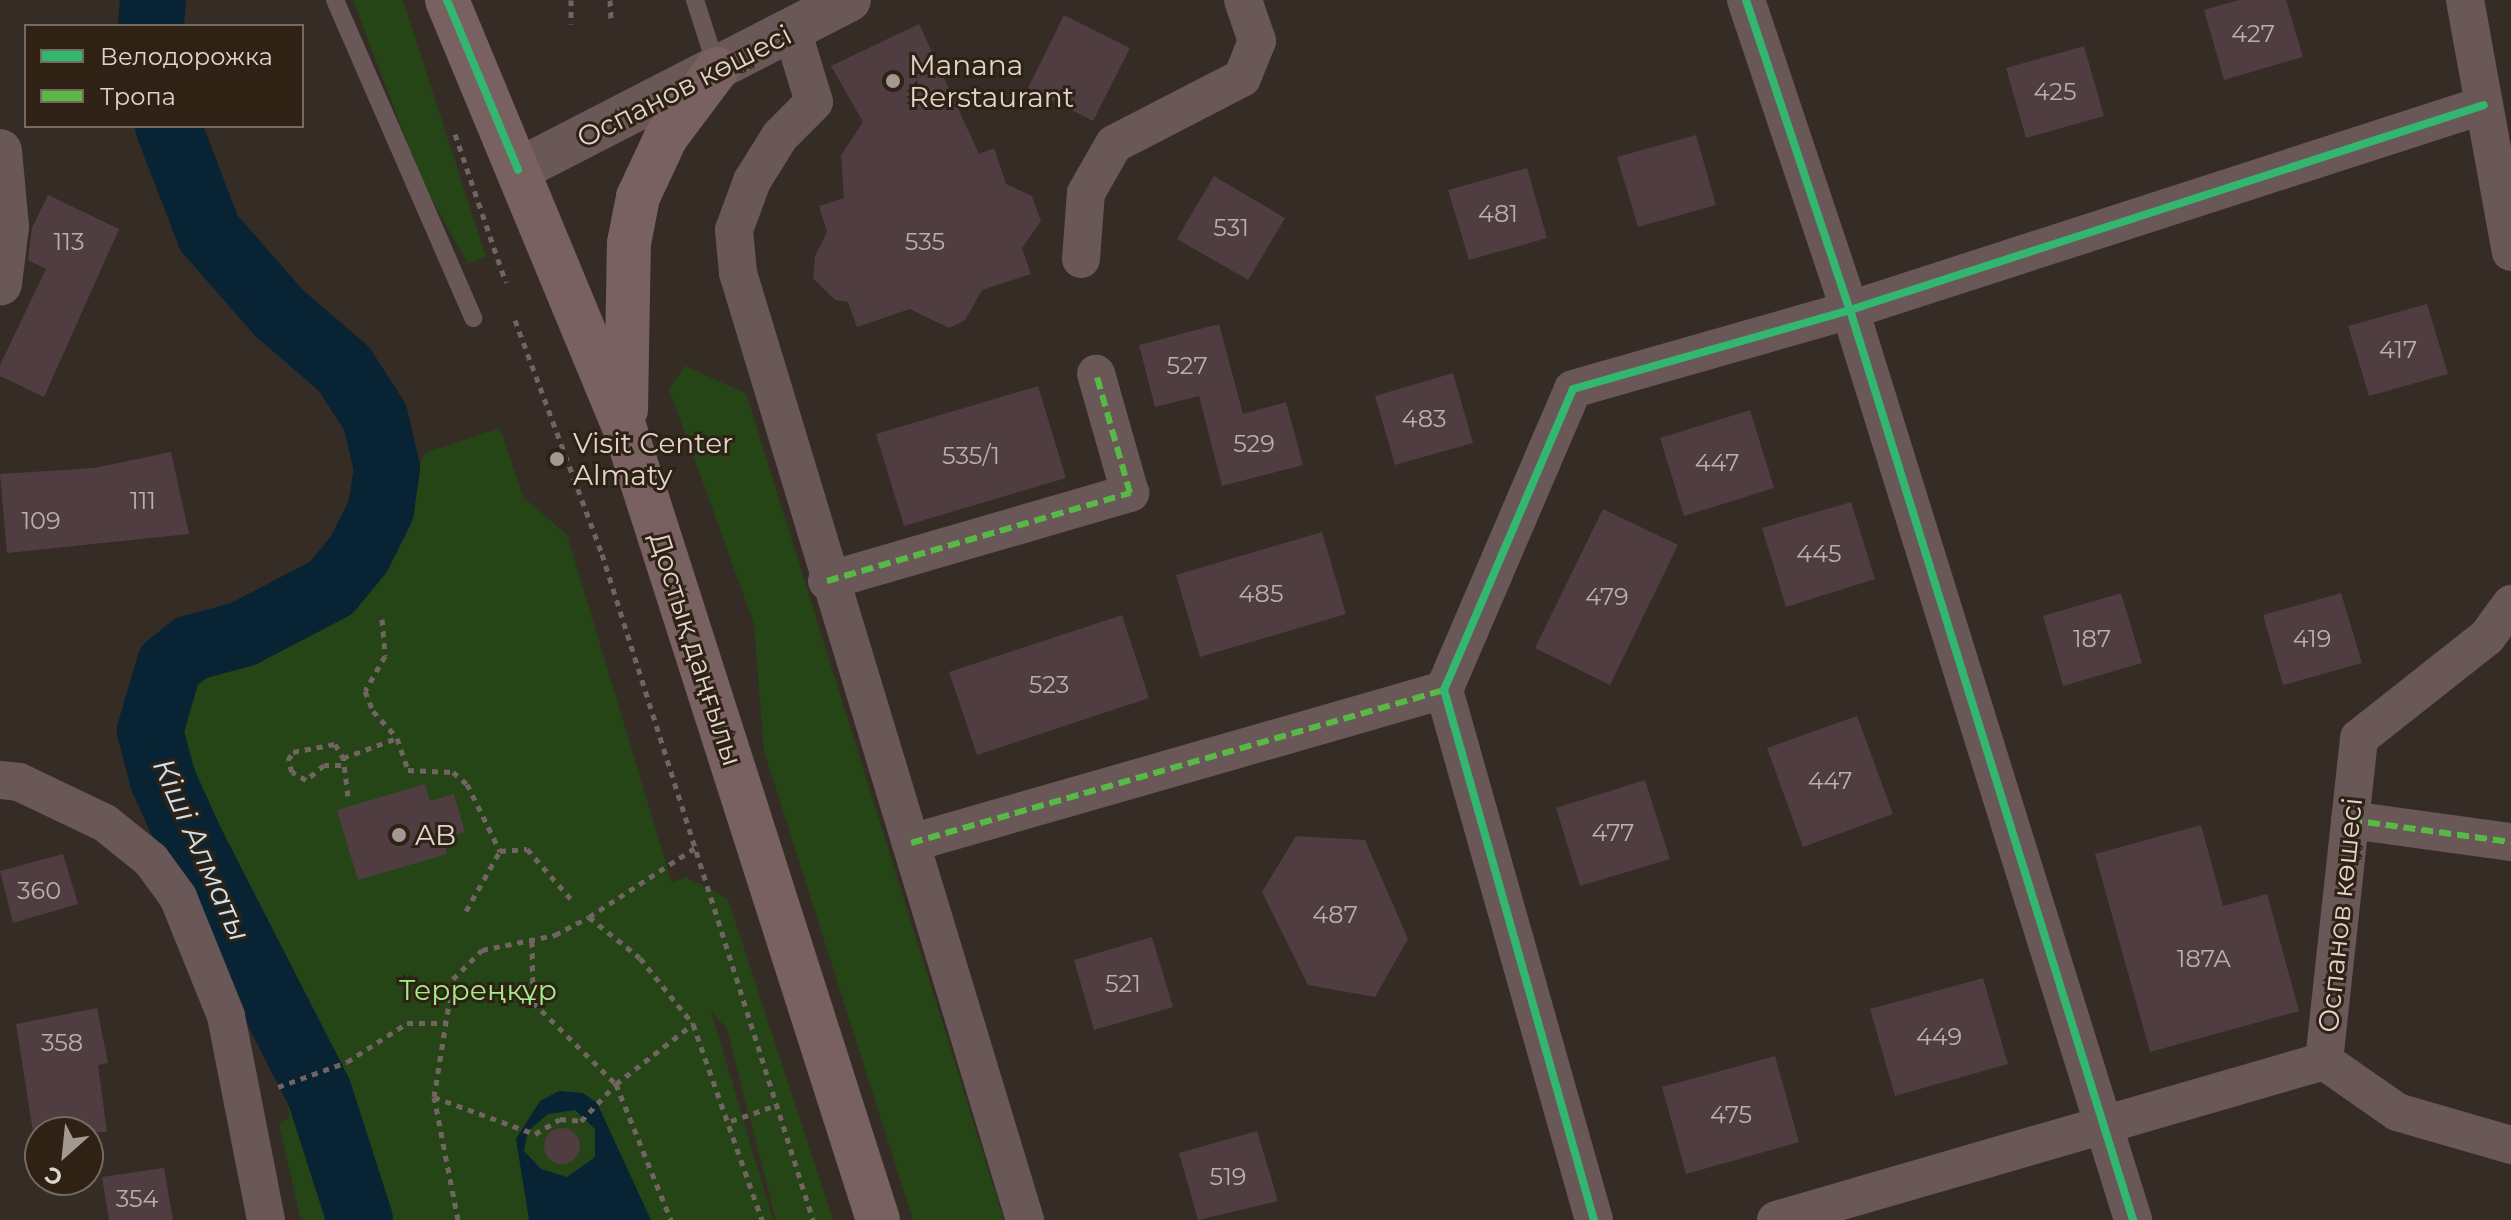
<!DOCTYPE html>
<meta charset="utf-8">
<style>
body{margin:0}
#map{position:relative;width:2511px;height:1220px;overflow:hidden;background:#342c25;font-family:Montserrat,sans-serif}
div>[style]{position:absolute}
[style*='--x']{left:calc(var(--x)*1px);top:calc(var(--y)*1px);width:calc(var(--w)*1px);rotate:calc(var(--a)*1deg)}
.green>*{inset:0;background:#254517}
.water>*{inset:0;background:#082333}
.river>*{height:66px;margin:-33px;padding:0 33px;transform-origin:33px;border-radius:33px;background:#082333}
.building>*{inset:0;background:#503d41}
.round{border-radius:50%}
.path>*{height:5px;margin-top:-2.5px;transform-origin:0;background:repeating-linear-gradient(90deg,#726462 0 6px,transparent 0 12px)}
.service>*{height:18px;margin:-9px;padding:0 9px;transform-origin:9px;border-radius:9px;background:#6a5757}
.minor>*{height:38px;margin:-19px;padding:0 19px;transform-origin:19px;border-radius:19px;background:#6a5757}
.tertiary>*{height:44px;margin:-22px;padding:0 22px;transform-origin:22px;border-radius:22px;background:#6a5757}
.secondary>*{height:44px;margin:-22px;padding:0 22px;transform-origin:22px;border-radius:22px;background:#786160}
.quiet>*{height:6px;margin-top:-3px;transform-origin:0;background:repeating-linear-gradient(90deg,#58b947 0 12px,transparent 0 18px)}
.cycleway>*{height:8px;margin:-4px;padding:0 4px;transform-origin:4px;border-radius:4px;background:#33b770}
.dots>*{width:22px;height:22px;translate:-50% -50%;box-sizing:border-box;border:4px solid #2f2215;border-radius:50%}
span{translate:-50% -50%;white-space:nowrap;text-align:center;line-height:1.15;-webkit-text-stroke:6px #2f2215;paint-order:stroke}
.number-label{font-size:24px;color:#baafaa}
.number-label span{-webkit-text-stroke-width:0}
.poi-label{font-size:28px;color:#ded5cd}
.left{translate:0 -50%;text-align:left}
.street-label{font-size:28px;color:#ded5cd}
.park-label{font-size:28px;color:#a1ed8a}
.water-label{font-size:30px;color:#cde2f0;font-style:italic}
.legend{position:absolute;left:24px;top:24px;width:280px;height:104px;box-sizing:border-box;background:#2f2215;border:2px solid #756a5f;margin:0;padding:10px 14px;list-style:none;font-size:24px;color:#ded5cd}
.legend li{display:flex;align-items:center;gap:16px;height:40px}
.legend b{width:40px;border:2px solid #756a5f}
.north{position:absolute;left:24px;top:1116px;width:80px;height:80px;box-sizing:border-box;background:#2f2215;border:2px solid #756a5f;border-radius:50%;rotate:207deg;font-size:22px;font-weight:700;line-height:32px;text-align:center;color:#ded5cd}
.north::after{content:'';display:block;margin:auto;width:28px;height:36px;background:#a29a92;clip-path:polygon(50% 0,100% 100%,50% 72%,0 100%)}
</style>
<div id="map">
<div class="green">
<div style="clip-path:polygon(353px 0,403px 0,486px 257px,468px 264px,423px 184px)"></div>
<div style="clip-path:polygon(685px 366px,746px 393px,1004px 1220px,913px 1220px,764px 751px,754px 624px,669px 389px)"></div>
<div style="clip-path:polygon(500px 428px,523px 497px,567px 535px,672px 883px,686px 877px,728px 899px,833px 1220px,776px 1220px,727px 1029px,711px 1011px,773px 1220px,301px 1220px,279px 1125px,290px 1116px,215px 853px,168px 733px,191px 668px,325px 617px,391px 530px,425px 453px)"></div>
</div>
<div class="water">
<div style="clip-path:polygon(evenodd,559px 1091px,583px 1093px,597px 1103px,651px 1220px,529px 1220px,516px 1139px,540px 1101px,559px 1091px,575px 1110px,595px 1129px,595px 1157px,567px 1177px,541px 1169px,524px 1151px,528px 1131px,548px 1114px,575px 1110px)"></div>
</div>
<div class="river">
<div style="--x:151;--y:26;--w:26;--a:-86"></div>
<div style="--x:168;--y:126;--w:115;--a:69"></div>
<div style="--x:209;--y:233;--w:106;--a:48.8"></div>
<div style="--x:279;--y:313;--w:86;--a:40.7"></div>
<div style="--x:344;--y:369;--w:57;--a:57.1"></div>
<div style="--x:375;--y:417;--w:52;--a:76.8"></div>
<div style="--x:387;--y:468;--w:42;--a:98.1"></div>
<div style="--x:381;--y:510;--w:49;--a:116.6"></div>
<div style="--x:359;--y:554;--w:44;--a:129.5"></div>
<div style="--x:331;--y:588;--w:99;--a:152.4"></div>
<div style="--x:243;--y:634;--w:54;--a:164.9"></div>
<div style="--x:191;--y:648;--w:28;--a:141"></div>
<div style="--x:169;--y:666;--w:68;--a:106.3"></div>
<div style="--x:150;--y:731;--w:51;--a:75.1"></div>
<div style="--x:163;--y:780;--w:68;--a:65.7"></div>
<div style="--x:191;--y:842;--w:281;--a:62.9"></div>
<div style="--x:319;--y:1092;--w:134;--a:72.2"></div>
</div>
<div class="building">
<div style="clip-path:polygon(2239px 0,2286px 0,2303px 57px,2224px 80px,2204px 10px)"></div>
<div style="clip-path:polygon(1064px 15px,1130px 48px,1093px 121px,1028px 88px)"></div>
<div style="clip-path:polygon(919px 24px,979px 154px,994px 148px,1006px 184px,1032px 196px,1041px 221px,1022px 248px,1031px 274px,982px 290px,965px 320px,949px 328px,910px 309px,857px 327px,848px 302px,835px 300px,813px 278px,815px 256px,827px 232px,819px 206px,844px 198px,841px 155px,863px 122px,831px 66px)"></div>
<div style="clip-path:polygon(2084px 46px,2104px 116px,2026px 138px,2006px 68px)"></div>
<div style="clip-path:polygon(1696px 135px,1716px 205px,1638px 227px,1617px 157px)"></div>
<div style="clip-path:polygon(1527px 168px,1547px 238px,1469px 260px,1448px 190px)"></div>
<div style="clip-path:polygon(1214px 176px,1285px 218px,1248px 280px,1177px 239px)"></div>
<div style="clip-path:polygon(48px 195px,119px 229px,44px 397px,0 376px,0 365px,46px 269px,28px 260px,32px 228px)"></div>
<div style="clip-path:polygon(2427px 304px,2448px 374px,2369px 396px,2348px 326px)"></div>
<div style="clip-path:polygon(1219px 324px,1243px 414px,1286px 402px,1303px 465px,1222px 486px,1199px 396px,1155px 407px,1139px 345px)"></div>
<div style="clip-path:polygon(1453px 373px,1473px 443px,1395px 465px,1375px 396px)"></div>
<div style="clip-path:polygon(1038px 386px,1066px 478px,904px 526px,876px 434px)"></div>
<div style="clip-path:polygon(1750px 410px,1774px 488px,1684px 516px,1660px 438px)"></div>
<div style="clip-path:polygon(171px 452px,189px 534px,7px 553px,0 474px,94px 468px)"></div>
<div style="clip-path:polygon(1851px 502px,1875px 579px,1786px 607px,1762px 528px)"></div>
<div style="clip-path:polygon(1603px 509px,1678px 545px,1610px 685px,1535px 648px)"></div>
<div style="clip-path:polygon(1322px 532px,1346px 614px,1200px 657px,1176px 575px)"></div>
<div style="clip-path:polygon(2121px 593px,2142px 663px,2063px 686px,2043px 616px)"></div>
<div style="clip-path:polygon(2341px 593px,2362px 663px,2283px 685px,2263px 615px)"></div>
<div style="clip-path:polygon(1122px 615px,1149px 698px,977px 755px,949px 672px)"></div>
<div style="clip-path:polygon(1857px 716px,1893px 814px,1803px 847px,1767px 748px)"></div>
<div style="clip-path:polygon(1645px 780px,1670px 859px,1580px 886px,1556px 808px)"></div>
<div style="clip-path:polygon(425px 784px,430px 801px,454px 794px,465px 832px,443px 838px,447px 854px,358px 880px,337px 810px)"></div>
<div style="clip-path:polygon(2201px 825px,2223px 906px,2267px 894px,2299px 1011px,2150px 1052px,2095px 854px)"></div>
<div style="clip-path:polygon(1296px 836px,1365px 840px,1408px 939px,1375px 997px,1308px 985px,1262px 892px)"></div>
<div style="clip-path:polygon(63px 854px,78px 904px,13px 923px,0 871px)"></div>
<div style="clip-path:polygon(1152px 937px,1173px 1007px,1094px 1030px,1074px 960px)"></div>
<div style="clip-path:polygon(1983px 978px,2008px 1064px,1895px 1096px,1870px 1009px)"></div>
<div style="clip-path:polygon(97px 1008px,108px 1063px,98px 1065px,107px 1132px,33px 1132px,16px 1024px)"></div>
<div style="clip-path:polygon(1775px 1056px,1799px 1142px,1686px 1174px,1662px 1087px)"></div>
<div class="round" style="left:544px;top:1128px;width:36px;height:36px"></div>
<div style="clip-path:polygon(1257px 1131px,1278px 1201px,1198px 1220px,1179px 1153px)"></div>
<div style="clip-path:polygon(164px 1168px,173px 1220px,109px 1220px,102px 1177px)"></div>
</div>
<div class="path">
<div style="--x:571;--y:0;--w:24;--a:90"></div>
<div style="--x:610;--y:0;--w:19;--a:87"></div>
<div style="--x:455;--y:134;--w:157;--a:71.1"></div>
<div style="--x:515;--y:320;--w:250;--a:69.6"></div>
<div style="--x:602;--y:554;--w:699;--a:72.42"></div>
<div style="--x:382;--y:619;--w:37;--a:85"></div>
<div style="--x:385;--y:656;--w:40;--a:119.7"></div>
<div style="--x:365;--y:691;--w:22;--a:68"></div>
<div style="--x:373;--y:711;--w:36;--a:48"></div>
<div style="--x:397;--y:738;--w:34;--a:71"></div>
<div style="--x:408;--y:770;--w:45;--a:2.5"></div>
<div style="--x:453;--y:772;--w:18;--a:41"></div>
<div style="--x:467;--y:784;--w:75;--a:63.8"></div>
<div style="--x:341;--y:765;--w:17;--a:180"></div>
<div style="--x:324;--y:765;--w:23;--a:140"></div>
<div style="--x:306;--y:780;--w:16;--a:-150"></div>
<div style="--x:292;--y:772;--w:13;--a:-108"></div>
<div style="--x:288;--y:760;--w:9;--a:-58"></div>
<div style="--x:293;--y:752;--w:43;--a:-10.8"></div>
<div style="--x:335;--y:744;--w:16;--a:60"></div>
<div style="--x:348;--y:796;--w:38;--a:-97"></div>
<div style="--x:343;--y:758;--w:58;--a:-20.3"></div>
<div style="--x:500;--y:851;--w:27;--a:-4"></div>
<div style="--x:527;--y:849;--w:67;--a:48.7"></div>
<div style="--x:466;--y:911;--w:69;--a:-60.5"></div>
<div style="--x:589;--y:917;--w:126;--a:-33.1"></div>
<div style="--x:532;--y:941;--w:61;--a:89.1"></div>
<div style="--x:533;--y:1002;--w:117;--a:44.7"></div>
<div style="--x:616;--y:1084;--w:147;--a:68"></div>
<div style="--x:278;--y:1087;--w:73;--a:-19.9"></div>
<div style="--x:347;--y:1062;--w:72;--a:-33"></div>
<div style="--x:407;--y:1023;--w:38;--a:0"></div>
<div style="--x:434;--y:1097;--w:108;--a:20.1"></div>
<div style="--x:535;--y:1134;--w:29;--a:-31"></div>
<div style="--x:560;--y:1119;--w:21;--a:5"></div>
<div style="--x:581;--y:1121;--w:51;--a:-46.6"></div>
<div style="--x:616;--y:1084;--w:98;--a:-37.9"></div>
<div style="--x:731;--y:1121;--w:49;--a:-19.2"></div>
<div style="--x:458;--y:1220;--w:125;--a:-101"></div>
<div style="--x:434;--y:1097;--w:120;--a:-80.9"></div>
<div style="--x:453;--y:979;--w:41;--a:-45"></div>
<div style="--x:482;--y:950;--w:75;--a:-11.6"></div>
<div style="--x:555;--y:935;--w:38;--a:-28"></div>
<div style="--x:589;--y:917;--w:65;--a:38.8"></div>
<div style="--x:640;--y:958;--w:85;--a:51.2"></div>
<div style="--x:693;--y:1024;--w:208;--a:70.6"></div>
</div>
<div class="service">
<div style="--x:335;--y:0;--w:347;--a:66.5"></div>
<div style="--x:695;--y:0;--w:72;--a:72.3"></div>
</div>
<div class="minor">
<div style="--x:1746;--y:0;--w:327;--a:71.5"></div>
<div style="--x:1850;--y:310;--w:953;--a:72.72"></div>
<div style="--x:2465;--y:0;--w:256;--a:79.7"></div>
<div style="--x:793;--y:33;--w:72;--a:73.1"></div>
<div style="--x:814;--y:102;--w:48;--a:135"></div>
<div style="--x:780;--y:136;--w:53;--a:121.9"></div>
<div style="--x:752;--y:181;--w:52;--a:110.2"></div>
<div style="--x:734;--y:230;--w:43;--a:84.7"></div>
<div style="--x:738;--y:273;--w:990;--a:73.14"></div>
<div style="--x:1081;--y:259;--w:66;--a:-85.7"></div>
<div style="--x:1086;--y:193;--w:56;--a:-60.3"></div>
<div style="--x:1114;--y:144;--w:144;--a:-27.3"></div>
<div style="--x:1242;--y:78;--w:40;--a:-68"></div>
<div style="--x:1257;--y:41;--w:43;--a:-108.9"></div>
<div style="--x:827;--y:581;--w:316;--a:-16.2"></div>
<div style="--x:1130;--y:493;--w:124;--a:-105.9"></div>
<div style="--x:0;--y:780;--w:19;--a:6"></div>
<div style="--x:19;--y:782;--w:95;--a:25.5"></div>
<div style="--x:105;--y:823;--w:59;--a:38.8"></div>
<div style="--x:151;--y:860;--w:46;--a:53.9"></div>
<div style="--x:178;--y:897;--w:128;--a:68"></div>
<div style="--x:226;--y:1016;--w:208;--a:78.9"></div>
<div style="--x:2350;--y:820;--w:162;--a:7.8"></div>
<div style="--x:911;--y:843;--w:555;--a:-16.02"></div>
<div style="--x:2324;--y:1061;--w:89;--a:34.9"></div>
<div style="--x:2397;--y:1112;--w:119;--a:16.1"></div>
<div style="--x:1594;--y:1220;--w:551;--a:-105.8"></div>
<div style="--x:1444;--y:690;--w:327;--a:-66.8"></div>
<div style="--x:1573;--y:389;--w:288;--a:-15.9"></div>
<div style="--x:1850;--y:310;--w:666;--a:-17.92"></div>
<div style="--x:1776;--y:1220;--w:571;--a:-16.18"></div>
<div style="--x:2324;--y:1061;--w:325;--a:-83.8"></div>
<div style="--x:2359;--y:738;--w:163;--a:-38.3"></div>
<div style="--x:2487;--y:637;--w:41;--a:-54"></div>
</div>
<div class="tertiary">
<div style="--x:0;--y:151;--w:75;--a:84.7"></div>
<div style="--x:7;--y:226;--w:58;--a:96.9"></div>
<div style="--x:518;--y:170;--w:372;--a:-27.2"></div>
</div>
<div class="secondary">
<div style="--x:447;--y:0;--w:464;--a:67.5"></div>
<div style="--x:625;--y:429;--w:830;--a:72.26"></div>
<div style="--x:626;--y:410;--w:167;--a:-89"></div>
<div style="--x:629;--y:243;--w:47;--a:-78.9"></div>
<div style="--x:638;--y:197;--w:66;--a:-65"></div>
<div style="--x:666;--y:137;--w:85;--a:-53.1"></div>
</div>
<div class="quiet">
<div style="--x:827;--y:581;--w:316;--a:-16.2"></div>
<div style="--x:1130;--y:493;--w:124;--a:-105.9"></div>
<div style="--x:2350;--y:820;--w:162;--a:7.8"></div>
<div style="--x:911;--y:843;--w:555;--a:-16.02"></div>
</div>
<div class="cycleway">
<div style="--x:447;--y:0;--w:184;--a:67.3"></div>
<div style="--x:1746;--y:0;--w:327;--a:71.5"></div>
<div style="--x:1850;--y:310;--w:953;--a:72.72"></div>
<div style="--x:1594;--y:1220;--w:551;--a:-105.8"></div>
<div style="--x:1444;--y:690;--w:327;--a:-66.8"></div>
<div style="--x:1573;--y:389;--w:288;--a:-15.9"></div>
<div style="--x:1850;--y:310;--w:666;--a:-17.92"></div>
</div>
<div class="dots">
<div style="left:893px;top:81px;background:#a29a92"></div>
<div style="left:557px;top:459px;background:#a29a92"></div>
<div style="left:399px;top:835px;background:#a29a92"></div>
</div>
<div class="number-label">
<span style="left:2253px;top:34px">427</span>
<span style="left:2055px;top:92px">425</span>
<span style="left:1498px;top:214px">481</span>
<span style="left:1231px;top:228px">531</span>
<span style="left:69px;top:242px">113</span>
<span style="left:925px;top:242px">535</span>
<span style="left:2398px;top:350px">417</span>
<span style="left:1187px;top:366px">527</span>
<span style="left:1424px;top:419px">483</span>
<span style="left:1254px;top:444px">529</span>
<span style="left:971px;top:456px">535/1</span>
<span style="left:1717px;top:463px">447</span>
<span style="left:143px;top:501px">111</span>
<span style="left:41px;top:521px">109</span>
<span style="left:1819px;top:554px">445</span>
<span style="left:1261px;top:594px">485</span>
<span style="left:1607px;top:597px">479</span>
<span style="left:2092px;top:639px">187</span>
<span style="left:2312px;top:639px">419</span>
<span style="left:1049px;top:685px">523</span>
<span style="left:1830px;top:781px">447</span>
<span style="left:1613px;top:833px">477</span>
<span style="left:39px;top:891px">360</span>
<span style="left:1335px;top:915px">487</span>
<span style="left:2204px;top:959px">187А</span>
<span style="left:1123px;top:984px">521</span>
<span style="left:1939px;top:1037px">449</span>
<span style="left:62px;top:1043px">358</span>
<span style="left:1731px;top:1115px">475</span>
<span style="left:1228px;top:1177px">519</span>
<span style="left:137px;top:1199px">354</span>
</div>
<div class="poi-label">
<span class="left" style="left:909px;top:81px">Manana<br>Rerstaurant</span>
<span class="left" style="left:573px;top:459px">Visit Center<br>Almaty</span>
<span class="left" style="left:415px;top:835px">AB</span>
</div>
<div class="street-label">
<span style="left:684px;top:86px;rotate:-27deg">Оспанов көшесі</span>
<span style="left:696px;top:649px;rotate:72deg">Достық даңғылы</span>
<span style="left:2340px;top:915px;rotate:-84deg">Оспанов көшесі</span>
</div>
<div class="park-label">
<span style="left:478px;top:990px">Терреңқұр</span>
</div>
<div class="water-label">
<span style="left:201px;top:850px;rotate:66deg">Кіші Алматы</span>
</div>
<ul class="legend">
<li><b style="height:10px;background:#33b770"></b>Велодорожка</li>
<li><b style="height:10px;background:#58b947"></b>Тропа</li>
</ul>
<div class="north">С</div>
</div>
